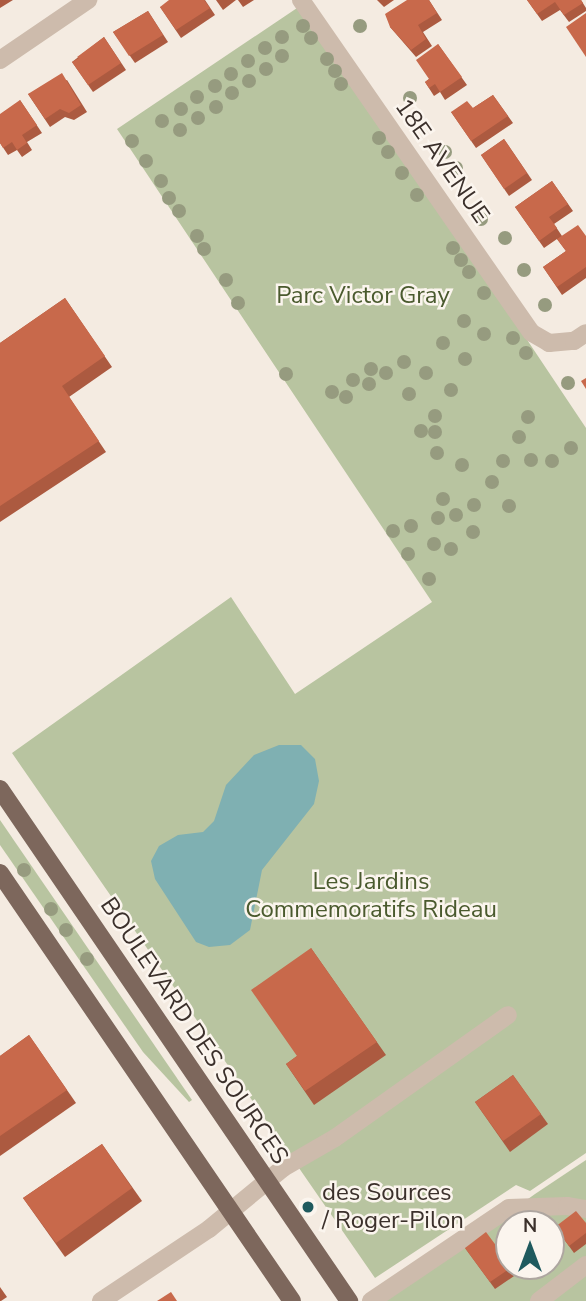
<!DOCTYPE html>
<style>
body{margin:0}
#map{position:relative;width:586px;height:1301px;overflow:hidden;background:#f4ebe1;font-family:"Nunito Sans",sans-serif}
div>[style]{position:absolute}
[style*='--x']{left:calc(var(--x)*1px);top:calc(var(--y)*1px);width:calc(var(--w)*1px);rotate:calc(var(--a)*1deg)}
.green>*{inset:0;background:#b8c4a0}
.water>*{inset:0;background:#7fb0b2}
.minor>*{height:18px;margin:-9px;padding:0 9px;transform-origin:9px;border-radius:9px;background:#cdbbac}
.major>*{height:18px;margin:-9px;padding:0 9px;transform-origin:9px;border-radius:9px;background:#7d675c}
.trees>*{width:14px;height:14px;margin:-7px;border-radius:50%;background:#969b7f}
.wall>*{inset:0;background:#ac5a40}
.building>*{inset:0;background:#c8694b}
.dots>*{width:19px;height:19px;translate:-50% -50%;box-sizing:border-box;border:4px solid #fbf5ee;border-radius:50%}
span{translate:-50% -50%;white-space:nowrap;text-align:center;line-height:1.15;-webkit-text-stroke:5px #fbf5ee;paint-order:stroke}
.street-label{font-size:24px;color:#3b302b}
.park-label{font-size:24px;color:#4a5a2e}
.poi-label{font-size:24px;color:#3b302b}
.left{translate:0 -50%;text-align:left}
.north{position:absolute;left:495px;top:1210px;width:70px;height:70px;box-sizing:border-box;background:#fbf5ee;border:2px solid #aea6a0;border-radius:50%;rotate:0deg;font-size:19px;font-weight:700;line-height:28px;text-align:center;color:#3b302b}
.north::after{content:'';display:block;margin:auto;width:24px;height:32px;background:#1f5a5e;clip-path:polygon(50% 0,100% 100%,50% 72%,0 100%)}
</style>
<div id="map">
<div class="green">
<div style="clip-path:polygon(303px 4px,586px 428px,586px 1153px,530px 1191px,516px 1185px,375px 1278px,12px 753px,231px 597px,295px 694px,432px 602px,117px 129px)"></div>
<div style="clip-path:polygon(0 820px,192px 1100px,189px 1102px,143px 1052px,0 845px)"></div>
<div style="clip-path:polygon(evenodd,586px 1160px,586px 1301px,384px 1301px,535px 1194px,586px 1160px,509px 1224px,551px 1224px,551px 1266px,509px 1266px,509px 1224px)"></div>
</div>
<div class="water">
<div style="clip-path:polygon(279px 745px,301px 745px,315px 759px,319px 781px,314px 804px,262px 870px,250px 930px,230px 945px,209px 947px,196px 942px,155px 879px,151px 861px,159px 846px,178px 835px,203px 832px,214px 821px,226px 785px,254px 755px)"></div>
</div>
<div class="minor">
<div style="--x:301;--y:0;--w:405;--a:55.3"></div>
<div style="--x:532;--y:333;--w:20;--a:30"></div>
<div style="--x:549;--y:343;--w:25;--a:-5"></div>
<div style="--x:574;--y:341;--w:14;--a:-34"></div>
<div style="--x:0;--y:60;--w:107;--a:-34.3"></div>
<div style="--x:101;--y:1301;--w:130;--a:-33.7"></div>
<div style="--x:209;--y:1229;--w:96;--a:-39.5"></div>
<div style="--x:283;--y:1168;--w:60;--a:-30"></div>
<div style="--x:335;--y:1138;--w:212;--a:-35.4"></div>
<div style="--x:371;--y:1301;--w:166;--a:-34"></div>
<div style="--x:509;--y:1208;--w:58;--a:-2"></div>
<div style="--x:567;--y:1206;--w:19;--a:9"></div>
<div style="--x:539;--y:1301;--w:59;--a:-37.5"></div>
</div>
<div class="major">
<div style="--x:0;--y:789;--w:620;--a:55.72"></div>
<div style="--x:0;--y:873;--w:518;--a:55.7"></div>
</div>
<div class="trees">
<div style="left:303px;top:26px"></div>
<div style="left:360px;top:26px"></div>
<div style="left:282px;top:37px"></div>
<div style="left:311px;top:38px"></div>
<div style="left:265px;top:48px"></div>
<div style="left:282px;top:56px"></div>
<div style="left:327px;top:59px"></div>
<div style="left:248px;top:61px"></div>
<div style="left:266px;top:69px"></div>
<div style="left:335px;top:71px"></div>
<div style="left:231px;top:74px"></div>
<div style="left:249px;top:81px"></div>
<div style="left:341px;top:84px"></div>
<div style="left:215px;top:86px"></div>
<div style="left:232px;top:93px"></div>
<div style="left:197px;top:97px"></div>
<div style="left:410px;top:98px"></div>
<div style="left:216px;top:107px"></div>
<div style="left:181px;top:109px"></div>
<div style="left:198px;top:118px"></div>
<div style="left:162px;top:121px"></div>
<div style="left:180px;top:130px"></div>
<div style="left:379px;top:138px"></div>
<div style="left:132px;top:141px"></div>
<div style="left:388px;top:152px"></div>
<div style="left:445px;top:152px"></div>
<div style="left:146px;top:161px"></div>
<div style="left:456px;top:168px"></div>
<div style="left:402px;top:173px"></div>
<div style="left:161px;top:181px"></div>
<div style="left:417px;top:195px"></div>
<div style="left:169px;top:198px"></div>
<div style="left:179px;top:211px"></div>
<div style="left:481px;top:219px"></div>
<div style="left:197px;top:236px"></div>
<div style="left:505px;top:238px"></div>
<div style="left:453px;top:248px"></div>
<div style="left:204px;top:249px"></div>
<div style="left:461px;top:260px"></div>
<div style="left:524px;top:270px"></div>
<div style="left:469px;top:272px"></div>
<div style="left:226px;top:280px"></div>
<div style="left:484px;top:293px"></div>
<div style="left:238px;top:303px"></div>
<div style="left:545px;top:305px"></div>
<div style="left:464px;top:321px"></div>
<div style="left:484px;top:334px"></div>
<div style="left:513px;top:338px"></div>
<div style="left:443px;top:343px"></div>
<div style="left:526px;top:353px"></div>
<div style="left:465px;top:359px"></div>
<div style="left:404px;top:362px"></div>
<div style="left:371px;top:369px"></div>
<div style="left:386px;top:373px"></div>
<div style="left:426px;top:373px"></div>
<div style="left:286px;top:374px"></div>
<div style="left:353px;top:380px"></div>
<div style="left:568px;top:383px"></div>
<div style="left:369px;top:384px"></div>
<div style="left:451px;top:390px"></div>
<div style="left:332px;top:392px"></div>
<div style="left:409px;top:394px"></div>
<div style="left:346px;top:397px"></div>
<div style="left:435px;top:416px"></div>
<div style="left:528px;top:417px"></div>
<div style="left:421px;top:431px"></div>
<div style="left:435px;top:432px"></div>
<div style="left:519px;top:437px"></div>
<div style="left:571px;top:448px"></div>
<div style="left:437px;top:453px"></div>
<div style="left:531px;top:460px"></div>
<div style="left:503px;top:461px"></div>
<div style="left:552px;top:461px"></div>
<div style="left:462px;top:465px"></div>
<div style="left:492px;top:482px"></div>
<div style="left:443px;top:499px"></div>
<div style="left:474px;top:505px"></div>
<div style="left:509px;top:506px"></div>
<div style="left:456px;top:515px"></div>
<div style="left:438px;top:518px"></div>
<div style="left:411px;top:526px"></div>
<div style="left:393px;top:531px"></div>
<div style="left:473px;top:532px"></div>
<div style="left:434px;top:544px"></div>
<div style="left:451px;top:549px"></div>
<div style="left:408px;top:554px"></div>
<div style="left:429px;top:579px"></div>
<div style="left:24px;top:870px"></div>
<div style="left:51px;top:909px"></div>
<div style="left:66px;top:930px"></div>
<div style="left:87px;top:959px"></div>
</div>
<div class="wall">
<div style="clip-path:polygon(0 0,13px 0,0 8px)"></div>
<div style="clip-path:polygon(205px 0,215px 15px,181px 38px,160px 7px)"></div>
<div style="clip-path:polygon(216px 0,236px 0,223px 10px)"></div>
<div style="clip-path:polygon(238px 0,254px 0,243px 7px)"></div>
<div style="clip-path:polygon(377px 0,394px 0,384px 7px)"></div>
<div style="clip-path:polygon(429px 0,442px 20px,423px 32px,432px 46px,416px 57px,390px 27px)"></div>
<div style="clip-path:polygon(527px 0,581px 0,586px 8px,586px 11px,569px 22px,560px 10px,542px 21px)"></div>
<div style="clip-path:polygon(148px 11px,168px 42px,135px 63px,113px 32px)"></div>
<div style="clip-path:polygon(104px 37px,126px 70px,93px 92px,72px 62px)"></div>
<div style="clip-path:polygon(438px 44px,467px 85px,445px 100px,440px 92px,434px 96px,425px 82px,429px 79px)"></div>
<div style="clip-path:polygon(67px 80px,87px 112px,74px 120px,65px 117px,50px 127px,28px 94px)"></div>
<div style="clip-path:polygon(493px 95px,513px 123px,476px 148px,451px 112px,473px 108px)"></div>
<div style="clip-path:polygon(20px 100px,42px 133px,27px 142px,32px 150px,22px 157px,17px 150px,8px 155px,0 143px)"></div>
<div style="clip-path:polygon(504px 139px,532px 180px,509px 196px,481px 155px)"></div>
<div style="clip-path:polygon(552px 181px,573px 211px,554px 224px,562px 236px,586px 236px,586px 278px,562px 295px,543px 267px,566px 251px,557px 239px,544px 248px,515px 207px)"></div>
<div style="clip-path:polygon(65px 298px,112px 367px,69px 397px,106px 452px,0 522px,0 343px)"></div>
<div style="clip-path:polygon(311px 948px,386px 1055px,314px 1105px,286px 1064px,297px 1056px)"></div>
<div style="clip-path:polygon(29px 1035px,76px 1103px,0 1156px,0 1056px)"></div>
<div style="clip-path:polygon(513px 1075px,548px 1124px,510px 1152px,475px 1102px)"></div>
<div style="clip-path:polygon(102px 1144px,142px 1201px,65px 1257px,23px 1198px)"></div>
<div style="clip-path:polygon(586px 1223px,586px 1244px,574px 1253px,555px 1227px)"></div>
<div style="clip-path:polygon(465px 1248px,511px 1266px,517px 1274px,495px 1289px)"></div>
<div style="clip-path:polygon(0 1287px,7px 1297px,1px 1301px,0 1301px)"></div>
</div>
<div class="building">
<div style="clip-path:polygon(169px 0,204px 0,210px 8px,176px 30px,160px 7px)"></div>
<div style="clip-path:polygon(407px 0,429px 0,437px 13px,418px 25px,426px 39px,411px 50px,390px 27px,385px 14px)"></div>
<div style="clip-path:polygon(527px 0,581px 0,583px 3px,564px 15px,555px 2px,537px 14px)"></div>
<div style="clip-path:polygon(148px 11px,163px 35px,129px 56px,113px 32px)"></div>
<div style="clip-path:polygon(586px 13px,586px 57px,566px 27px)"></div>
<div style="clip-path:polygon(104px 37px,121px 63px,88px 85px,72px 62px,79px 58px,77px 57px)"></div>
<div style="clip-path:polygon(438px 44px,462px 77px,440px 92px,435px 84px,429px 88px,425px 82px,429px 79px,416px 60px)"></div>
<div style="clip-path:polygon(62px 73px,81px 105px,69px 113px,60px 109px,45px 119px,28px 94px)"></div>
<div style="clip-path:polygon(493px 95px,508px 116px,471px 141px,451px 112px,467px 101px,473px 108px)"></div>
<div style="clip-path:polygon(20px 100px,37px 125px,22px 135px,27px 143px,17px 150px,12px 142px,3px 148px,0 143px,0 114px)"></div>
<div style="clip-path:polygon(504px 139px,527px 173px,504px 189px,481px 155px)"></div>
<div style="clip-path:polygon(552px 181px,568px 204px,549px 217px,557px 228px,539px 241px,515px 207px)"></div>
<div style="clip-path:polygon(578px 225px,586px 236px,586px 267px,557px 287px,543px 267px,566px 251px,557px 239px)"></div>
<div style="clip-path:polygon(65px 298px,105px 356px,62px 386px,99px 441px,0 506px,0 343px)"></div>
<div style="clip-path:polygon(586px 378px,586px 389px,581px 381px)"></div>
<div style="clip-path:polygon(311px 948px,377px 1042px,305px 1091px,286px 1064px,297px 1056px,251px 990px)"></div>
<div style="clip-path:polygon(29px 1035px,67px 1090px,0 1136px,0 1056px)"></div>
<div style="clip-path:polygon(513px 1075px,541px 1114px,503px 1141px,475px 1102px)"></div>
<div style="clip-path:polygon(102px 1144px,132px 1188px,56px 1243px,23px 1198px)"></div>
<div style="clip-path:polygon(576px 1211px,586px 1223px,586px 1233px,569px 1246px,555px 1227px)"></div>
<div style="clip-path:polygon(486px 1232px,509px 1263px,509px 1266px,512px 1267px,490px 1282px,465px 1248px)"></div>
<div style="clip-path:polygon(171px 1292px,177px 1301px,157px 1301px)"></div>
</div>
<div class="dots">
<div style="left:308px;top:1207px;background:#1f5a5e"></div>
</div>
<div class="street-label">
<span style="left:442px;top:161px;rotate:55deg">18E AVENUE</span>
<span style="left:194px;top:1031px;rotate:56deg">BOULEVARD DES SOURCES</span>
</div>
<div class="park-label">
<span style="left:363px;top:296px">Parc Victor Gray</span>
<span style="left:371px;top:896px">Les Jardins<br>Commemoratifs Rideau</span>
</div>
<div class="poi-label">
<span class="left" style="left:322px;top:1207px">des Sources<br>/ Roger-Pilon</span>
</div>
<div class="north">N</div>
</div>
